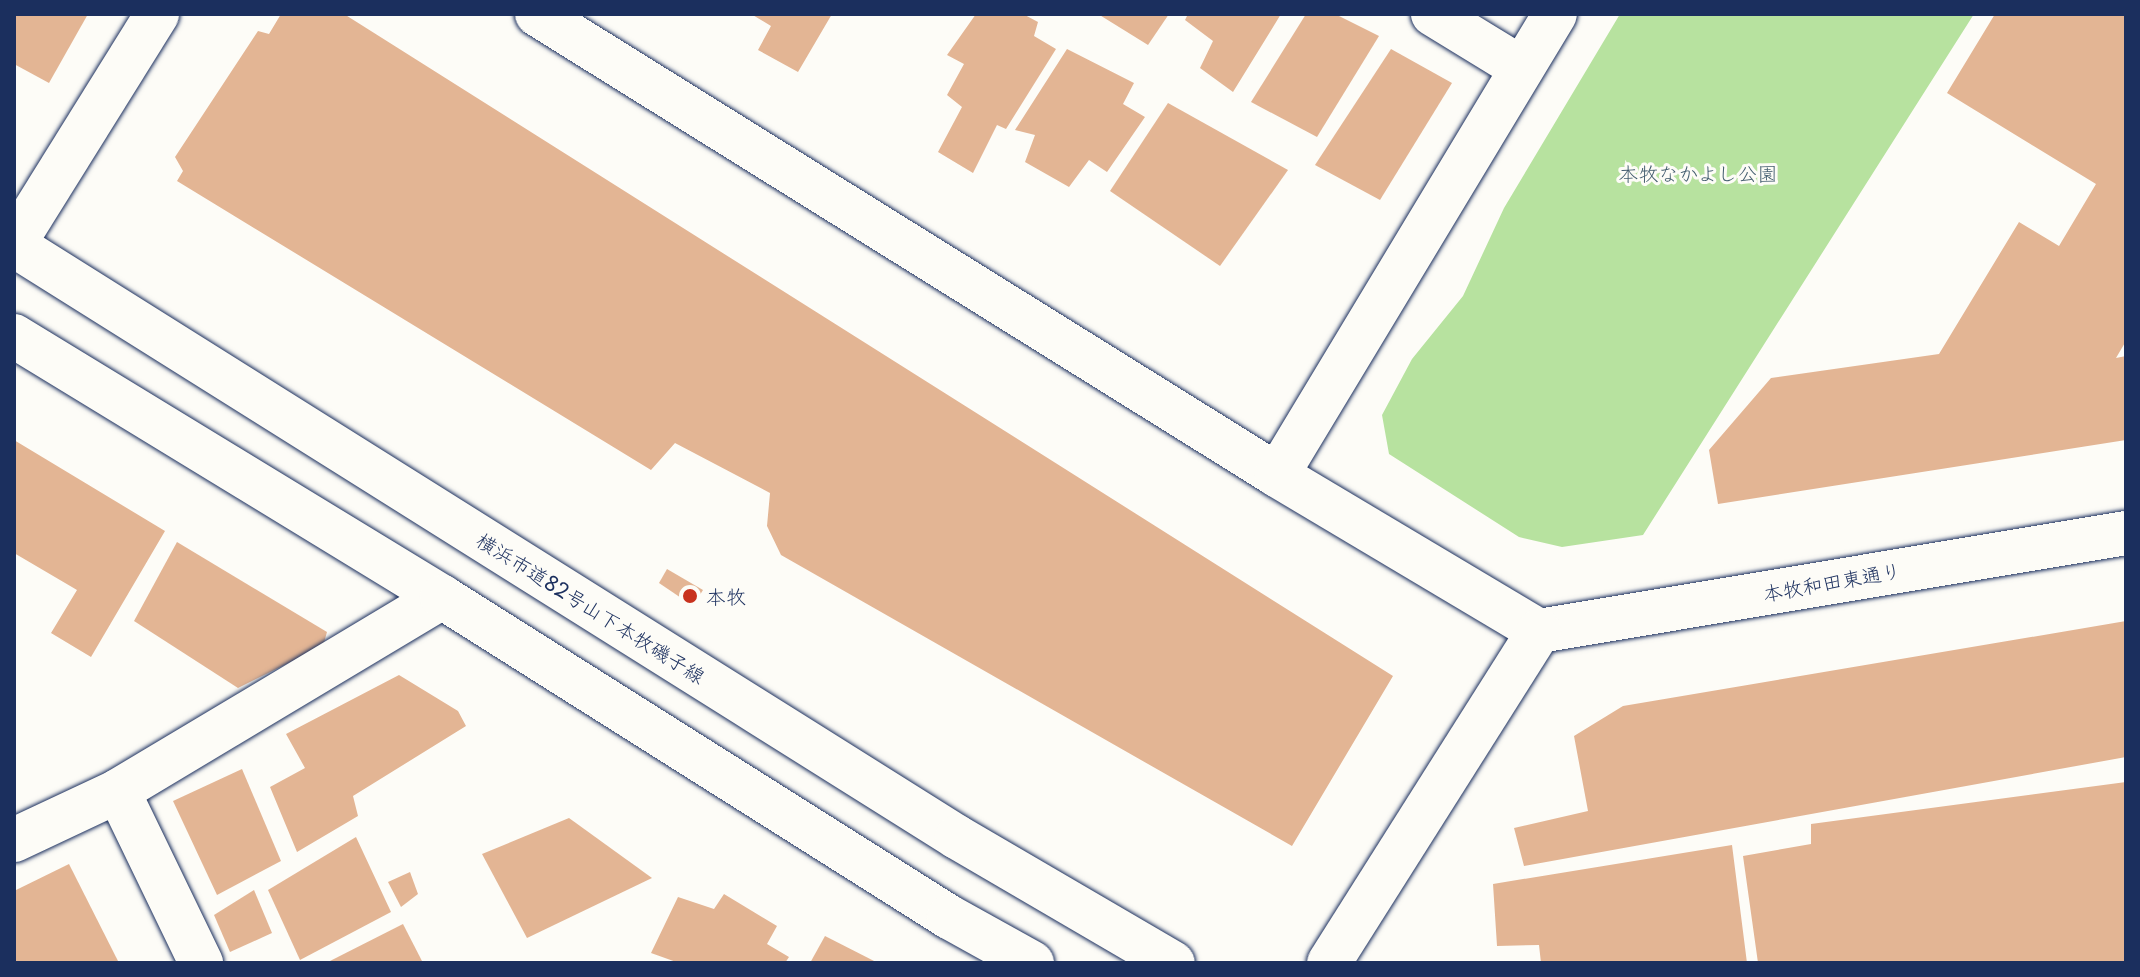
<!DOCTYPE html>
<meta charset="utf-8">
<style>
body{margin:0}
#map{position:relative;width:2140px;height:977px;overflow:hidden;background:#fdfcf7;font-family:"Playpen Sans","Klee One",sans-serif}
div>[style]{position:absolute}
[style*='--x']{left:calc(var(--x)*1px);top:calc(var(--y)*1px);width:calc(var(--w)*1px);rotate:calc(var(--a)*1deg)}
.green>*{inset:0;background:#b7e29f}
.building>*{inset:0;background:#e3b594}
.roads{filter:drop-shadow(0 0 2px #1b2f5e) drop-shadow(0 0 2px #1b2f5e)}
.minor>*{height:44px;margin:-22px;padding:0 22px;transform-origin:22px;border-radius:22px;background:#fdfcf7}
.major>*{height:44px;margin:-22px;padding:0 22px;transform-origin:22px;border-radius:22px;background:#fdfcf7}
.dots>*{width:22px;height:22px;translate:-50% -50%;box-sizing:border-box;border:4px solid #fdfcf7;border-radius:50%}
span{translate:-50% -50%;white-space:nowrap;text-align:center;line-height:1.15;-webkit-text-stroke:6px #fdfcf7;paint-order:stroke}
.park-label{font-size:20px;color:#425c6e}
.street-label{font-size:20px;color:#1b2f5e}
.poi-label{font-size:20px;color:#1b2f5e}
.left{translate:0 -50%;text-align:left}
.frame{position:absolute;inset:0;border:16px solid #1b2f5e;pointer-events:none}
</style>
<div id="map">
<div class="green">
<div style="clip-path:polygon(1620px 14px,1974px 14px,1643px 535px,1562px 547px,1519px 537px,1389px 454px,1382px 415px,1412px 359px,1463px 296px,1504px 208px)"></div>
</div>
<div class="building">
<div style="clip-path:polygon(14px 14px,88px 14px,49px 83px,14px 64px)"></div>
<div style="clip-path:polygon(281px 14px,344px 14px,1393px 676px,1292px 846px,781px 555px,767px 526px,770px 493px,675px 443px,651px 470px,177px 181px,183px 171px,175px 157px,258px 31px,269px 34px)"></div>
<div style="clip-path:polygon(751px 14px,832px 14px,798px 72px,758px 50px,771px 26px)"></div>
<div style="clip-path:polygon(976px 14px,1023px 14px,1038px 22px,1034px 36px,1056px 49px,1006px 129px,997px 125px,973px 173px,938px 152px,962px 107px,947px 95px,964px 64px,947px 55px)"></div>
<div style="clip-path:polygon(1098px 14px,1169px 14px,1148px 45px)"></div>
<div style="clip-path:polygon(1188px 14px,1281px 14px,1233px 92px,1200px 68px,1213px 41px,1185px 20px)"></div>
<div style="clip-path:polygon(1306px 14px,1335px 14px,1379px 36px,1317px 137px,1251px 102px)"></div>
<div style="clip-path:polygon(1995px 14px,2126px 14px,2126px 341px,2116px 358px,2126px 356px,2126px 440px,1718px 504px,1709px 450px,1771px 378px,1939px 354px,2019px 222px,2059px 246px,2096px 184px,1947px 93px)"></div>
<div style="clip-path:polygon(1067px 49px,1134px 83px,1123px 104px,1145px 117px,1107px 172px,1089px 160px,1069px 187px,1025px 162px,1035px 135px,1015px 130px)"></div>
<div style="clip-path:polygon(1391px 49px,1452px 83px,1380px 200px,1315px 165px)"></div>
<div style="clip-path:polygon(1168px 103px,1288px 170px,1220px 266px,1110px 191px)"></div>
<div style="clip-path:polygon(14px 440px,165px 531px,91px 657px,51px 633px,77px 590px,14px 553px)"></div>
<div style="clip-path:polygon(177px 542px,327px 632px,323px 646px,238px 688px,134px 621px)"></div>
<div style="clip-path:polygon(667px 569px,703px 590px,693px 606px,659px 583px)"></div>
<div style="clip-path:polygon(2126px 621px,2126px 757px,1524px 866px,1514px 828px,1588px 811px,1574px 736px,1623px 706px)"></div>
<div style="clip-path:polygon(399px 675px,458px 711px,466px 726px,353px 796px,358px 816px,297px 852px,270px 787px,305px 768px,286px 734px)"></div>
<div style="clip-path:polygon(242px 769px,281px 861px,217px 895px,173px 801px)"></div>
<div style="clip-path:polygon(2126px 782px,2126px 963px,1758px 963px,1743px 856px,1811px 844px,1811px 824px)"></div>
<div style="clip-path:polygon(569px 818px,652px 878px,527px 938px,482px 854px)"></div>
<div style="clip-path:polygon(356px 837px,391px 912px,300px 960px,268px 890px)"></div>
<div style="clip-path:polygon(1732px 845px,1747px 963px,1541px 963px,1539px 945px,1497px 946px,1493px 884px)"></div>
<div style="clip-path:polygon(69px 864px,119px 963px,14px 963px,14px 891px)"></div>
<div style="clip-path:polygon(410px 872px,418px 894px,401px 907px,388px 882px)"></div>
<div style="clip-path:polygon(254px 890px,272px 933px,230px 952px,214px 915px)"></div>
<div style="clip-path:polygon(724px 894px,777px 926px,767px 944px,789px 957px,785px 963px,679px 963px,651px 953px,678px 897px,714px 909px)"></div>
<div style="clip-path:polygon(403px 924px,423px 963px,326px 963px)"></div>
<div style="clip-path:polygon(825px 936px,878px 963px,810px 963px)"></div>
</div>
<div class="roads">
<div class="minor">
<div style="--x:537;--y:14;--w:872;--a:31.92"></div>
<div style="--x:1277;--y:475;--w:305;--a:30.8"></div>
<div style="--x:1433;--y:14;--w:103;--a:31.5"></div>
<div style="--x:14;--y:244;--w:271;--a:-58.1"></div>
<div style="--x:1277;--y:475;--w:538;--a:-58.91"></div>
<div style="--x:1539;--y:631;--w:595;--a:-9.48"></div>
<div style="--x:118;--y:791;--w:191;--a:64.2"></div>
<div style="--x:14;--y:840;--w:115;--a:-25.2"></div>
<div style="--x:118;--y:791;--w:378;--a:-30.9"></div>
<div style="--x:1329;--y:963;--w:393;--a:-57.7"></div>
</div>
<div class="major">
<div style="--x:14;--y:245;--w:1113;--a:32.12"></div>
<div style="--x:957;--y:837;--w:250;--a:30.3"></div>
<div style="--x:14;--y:336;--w:501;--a:31.38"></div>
<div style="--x:442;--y:597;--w:600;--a:32.26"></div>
<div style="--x:949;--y:917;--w:95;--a:29"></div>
</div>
</div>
<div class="dots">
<div style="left:690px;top:596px;background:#c8321e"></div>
</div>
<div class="park-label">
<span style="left:1698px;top:173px">本牧なかよし公園</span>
</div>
<div class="street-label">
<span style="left:1832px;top:582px;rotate:-10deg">本牧和田東通り</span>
<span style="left:591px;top:608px;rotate:32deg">横浜市道82号山下本牧磯子線</span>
</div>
<div class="poi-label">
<span class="left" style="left:706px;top:596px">本牧</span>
</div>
<div class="frame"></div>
</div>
